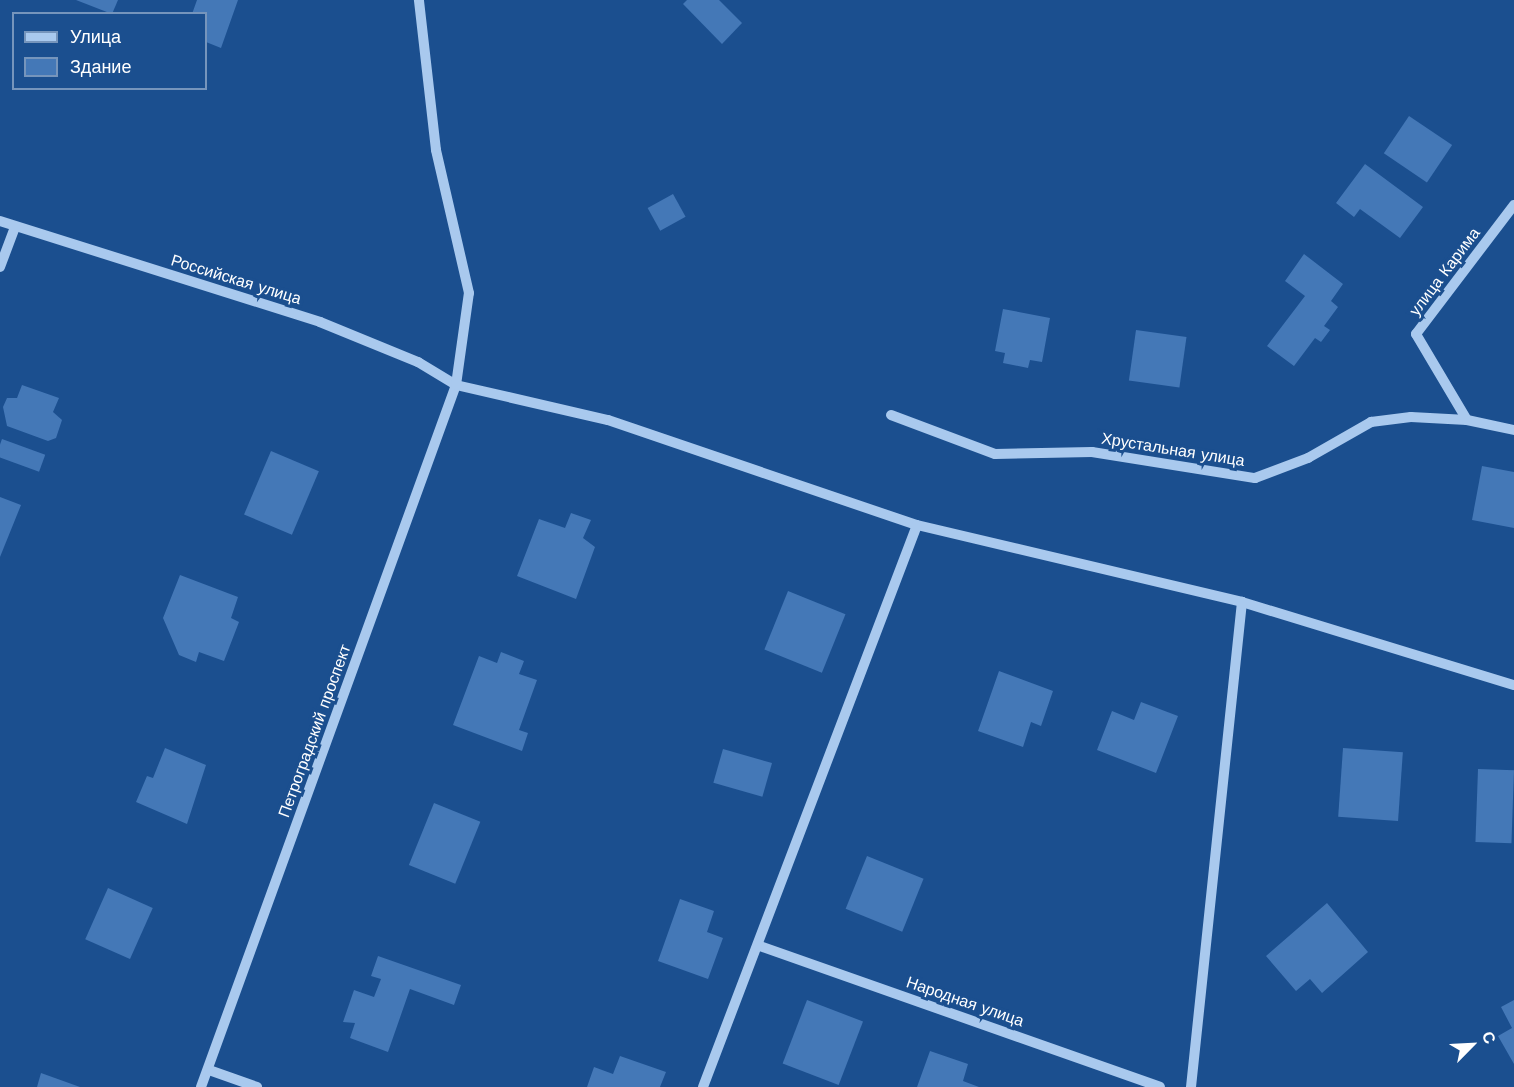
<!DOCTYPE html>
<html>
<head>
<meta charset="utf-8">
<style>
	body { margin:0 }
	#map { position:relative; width:1514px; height:1087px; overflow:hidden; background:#1b4f8f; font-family:"Work Sans",sans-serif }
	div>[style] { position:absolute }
	.building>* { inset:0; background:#4478b7; transform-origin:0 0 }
	.minor>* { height:10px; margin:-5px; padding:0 5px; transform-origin:5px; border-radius:5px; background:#a9c9ee }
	span { translate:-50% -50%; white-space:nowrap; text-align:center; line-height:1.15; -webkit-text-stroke:6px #1b4f8f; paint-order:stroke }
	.street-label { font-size:16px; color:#fff }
	.legend { position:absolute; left:12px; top:12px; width:195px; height:78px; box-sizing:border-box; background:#1b4f8f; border:2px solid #7695bc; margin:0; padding:8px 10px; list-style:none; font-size:18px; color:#fff }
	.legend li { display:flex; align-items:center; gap:12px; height:30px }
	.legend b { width:30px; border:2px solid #7695bc }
	.north { position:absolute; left:1442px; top:1015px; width:60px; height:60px; -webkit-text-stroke:4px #1b4f8f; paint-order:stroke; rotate:66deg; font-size:16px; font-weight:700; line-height:24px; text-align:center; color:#fff }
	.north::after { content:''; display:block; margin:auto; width:21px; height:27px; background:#fff; clip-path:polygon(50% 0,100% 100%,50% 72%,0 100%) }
</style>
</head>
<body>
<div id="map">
	<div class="building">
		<div style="clip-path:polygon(76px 0,118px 0,112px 14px)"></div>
		<div style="clip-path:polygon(197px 0,238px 0,221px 48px,206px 42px,206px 14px,192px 14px)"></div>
		<div style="clip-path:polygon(687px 0,719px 0,742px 23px,722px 44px,683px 4px)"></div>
		<div style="left:1409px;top:116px;width:52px;height:45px;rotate:34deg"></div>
		<div style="clip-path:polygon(1365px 164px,1423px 207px,1400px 238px,1360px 209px,1354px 217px,1336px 203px)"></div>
		<div style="left:673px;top:194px;width:26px;height:29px;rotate:61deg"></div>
		<div style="clip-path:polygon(1304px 254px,1343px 284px,1331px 301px,1338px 307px,1324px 326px,1330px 330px,1321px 342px,1315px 338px,1294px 366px,1267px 346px,1305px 296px,1285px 281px)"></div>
		<div style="clip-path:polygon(1003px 309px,1050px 318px,1042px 362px,1030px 360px,1028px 368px,1003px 363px,1005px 353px,995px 351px)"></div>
		<div style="left:1136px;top:330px;width:51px;height:51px;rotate:8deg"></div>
		<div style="clip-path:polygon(22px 385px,59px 398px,53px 412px,62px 420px,56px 438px,48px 441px,7px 426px,3px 407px,7px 398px,17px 398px)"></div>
		<div style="left:2px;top:439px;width:46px;height:18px;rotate:20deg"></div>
		<div style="left:271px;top:451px;width:52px;height:69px;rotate:23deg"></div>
		<div style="clip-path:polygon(1482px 466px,1514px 472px,1514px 528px,1472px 520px)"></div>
		<div style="clip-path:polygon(0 497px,21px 505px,0 557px)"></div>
		<div style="clip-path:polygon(571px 513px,591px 520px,583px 538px,595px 547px,576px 599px,517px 576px,539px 519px,565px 528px)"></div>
		<div style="clip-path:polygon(180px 575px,238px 597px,231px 618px,239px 622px,224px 661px,199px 652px,196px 662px,179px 655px,163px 618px)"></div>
		<div style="left:788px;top:591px;width:62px;height:63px;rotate:22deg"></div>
		<div style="clip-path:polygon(501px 652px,524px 661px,519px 674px,537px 680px,519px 730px,528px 733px,522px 751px,453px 725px,479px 656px,497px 663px)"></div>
		<div style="clip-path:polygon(999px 671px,1053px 691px,1041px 726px,1031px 722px,1023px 747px,978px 731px)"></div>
		<div style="clip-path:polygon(1141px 702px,1178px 716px,1156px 773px,1097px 750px,1112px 711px,1134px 720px)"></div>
		<div style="clip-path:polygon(165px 748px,206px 765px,187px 824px,136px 802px,147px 776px,153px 778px)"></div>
		<div style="left:1343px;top:748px;width:60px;height:69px;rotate:4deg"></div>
		<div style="left:723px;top:749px;width:51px;height:35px;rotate:16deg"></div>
		<div style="left:1478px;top:769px;width:36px;height:73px;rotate:2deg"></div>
		<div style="left:434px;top:803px;width:50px;height:67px;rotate:22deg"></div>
		<div style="left:867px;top:856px;width:61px;height:57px;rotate:22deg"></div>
		<div style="left:108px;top:888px;width:49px;height:56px;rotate:24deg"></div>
		<div style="clip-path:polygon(680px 899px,714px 911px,707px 932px,723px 938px,708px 979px,658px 961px)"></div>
		<div style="clip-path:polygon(1327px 903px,1368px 952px,1322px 993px,1310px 979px,1296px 991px,1266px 956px)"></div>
		<div style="clip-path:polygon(378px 956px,461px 985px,454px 1005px,410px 989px,388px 1052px,350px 1038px,355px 1023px,343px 1022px,354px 990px,374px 997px,381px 979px,371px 976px)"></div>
		<div style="left:807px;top:1000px;width:60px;height:68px;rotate:21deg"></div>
		<div style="clip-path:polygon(1514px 1000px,1514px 1064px,1498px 1036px,1512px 1028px,1501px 1007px)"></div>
		<div style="clip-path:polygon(930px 1051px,968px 1064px,963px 1081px,979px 1087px,917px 1087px)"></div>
		<div style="clip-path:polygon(620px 1056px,666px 1072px,660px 1087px,587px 1087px,594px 1067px,613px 1074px)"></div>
		<div style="clip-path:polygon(41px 1073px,80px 1087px,37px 1087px)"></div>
	</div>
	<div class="minor">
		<div style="left:0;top:221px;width:336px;rotate:17.5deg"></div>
		<div style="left:320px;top:322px;width:106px;rotate:22.2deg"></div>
		<div style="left:418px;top:362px;width:44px;rotate:31.2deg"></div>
		<div style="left:456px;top:385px;width:156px;rotate:13deg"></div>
		<div style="left:608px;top:420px;width:326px;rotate:18.8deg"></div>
		<div style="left:917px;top:525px;width:334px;rotate:13.3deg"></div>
		<div style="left:1242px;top:602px;width:284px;rotate:17deg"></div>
		<div style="left:0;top:267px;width:43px;rotate:-69.4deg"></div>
		<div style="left:891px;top:415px;width:111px;rotate:20.6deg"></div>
		<div style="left:995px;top:454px;width:97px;rotate:-1.2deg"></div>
		<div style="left:1092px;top:452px;width:165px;rotate:9.1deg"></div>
		<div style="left:1255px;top:478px;width:57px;rotate:-20.7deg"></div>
		<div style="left:1308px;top:458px;width:73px;rotate:-29.7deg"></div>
		<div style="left:1371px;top:422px;width:40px;rotate:-7.1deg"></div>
		<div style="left:1411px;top:417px;width:56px;rotate:3.1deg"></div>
		<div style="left:1467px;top:420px;width:48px;rotate:12deg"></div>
		<div style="left:1467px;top:420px;width:100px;rotate:-120.7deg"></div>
		<div style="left:1416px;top:334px;width:162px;rotate:-52.8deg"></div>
		<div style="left:760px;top:946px;width:424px;rotate:19.4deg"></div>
		<div style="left:209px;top:1070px;width:51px;rotate:19.5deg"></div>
		<div style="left:201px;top:1087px;width:747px;rotate:-70.04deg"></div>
		<div style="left:456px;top:385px;width:93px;rotate:-82deg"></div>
		<div style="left:469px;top:293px;width:147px;rotate:-103deg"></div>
		<div style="left:436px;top:150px;width:151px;rotate:-96.5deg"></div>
		<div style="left:703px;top:1087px;width:601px;rotate:-69.15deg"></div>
		<div style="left:1191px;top:1087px;width:488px;rotate:-84deg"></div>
	</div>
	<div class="street-label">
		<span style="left:1445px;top:272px;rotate:-53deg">улица Карима</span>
		<span style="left:236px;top:280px;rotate:17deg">Российская улица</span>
		<span style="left:1173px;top:450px;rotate:9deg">Хрустальная улица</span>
		<span style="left:315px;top:731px;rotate:-70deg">Петроградский проспект</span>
		<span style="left:965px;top:1002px;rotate:19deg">Народная улица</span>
	</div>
	<ul class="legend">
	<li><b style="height:8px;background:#a9c9ee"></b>Улица</li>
	<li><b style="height:16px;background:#4478b7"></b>Здание</li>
	</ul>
	<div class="north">С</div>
</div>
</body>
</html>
